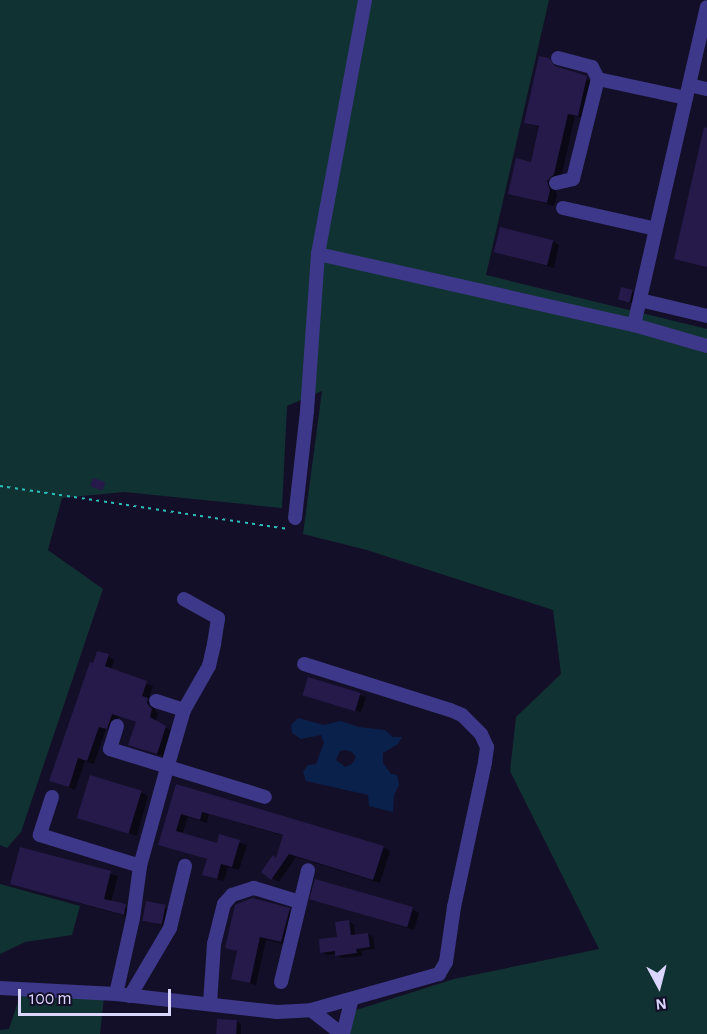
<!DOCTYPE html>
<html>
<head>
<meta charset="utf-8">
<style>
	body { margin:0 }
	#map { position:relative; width:707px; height:1034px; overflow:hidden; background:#140f28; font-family:"Alegreya Sans",sans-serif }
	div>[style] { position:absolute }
	.green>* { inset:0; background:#113232 }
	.water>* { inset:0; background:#0a214b }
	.shadow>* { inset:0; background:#0007; transform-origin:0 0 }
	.building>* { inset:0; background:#251a4a; transform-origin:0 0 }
	.path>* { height:1.5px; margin-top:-0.75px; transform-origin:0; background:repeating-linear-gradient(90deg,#2bbeb8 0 3px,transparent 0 7.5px) }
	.minor>* { height:14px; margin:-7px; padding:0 7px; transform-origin:7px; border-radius:7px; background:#3d3889 }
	span { translate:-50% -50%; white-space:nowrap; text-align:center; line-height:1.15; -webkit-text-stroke:6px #140f28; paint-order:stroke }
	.north { position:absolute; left:629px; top:956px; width:60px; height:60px; -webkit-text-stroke:4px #140f28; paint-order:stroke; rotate:173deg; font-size:16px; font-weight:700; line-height:24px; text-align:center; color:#dbd6ff }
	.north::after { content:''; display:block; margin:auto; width:21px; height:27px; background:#dbd6ff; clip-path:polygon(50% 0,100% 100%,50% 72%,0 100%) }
	.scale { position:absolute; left:18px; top:989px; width:153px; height:27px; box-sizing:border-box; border:3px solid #dbd6ff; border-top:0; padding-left:8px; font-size:18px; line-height:21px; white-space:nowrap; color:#dbd6ff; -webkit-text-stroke:4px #140f28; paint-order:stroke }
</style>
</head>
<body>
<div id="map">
	<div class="green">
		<div style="clip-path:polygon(0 0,549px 0,486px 275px,707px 329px,707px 1034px,349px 1034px,353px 1011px,454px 979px,599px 949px,510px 771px,516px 717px,561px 674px,553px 610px,367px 550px,303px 534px,322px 391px,287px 406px,282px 508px,124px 492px,62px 498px,48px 550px,103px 589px,21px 832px,7px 848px,0 845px)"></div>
		<div style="clip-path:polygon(0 884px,80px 906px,72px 935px,25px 942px,0 954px)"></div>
		<div style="clip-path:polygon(21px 993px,104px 997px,100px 1034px,0 1034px,0 1030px,9px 1029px)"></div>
	</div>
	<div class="water">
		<div style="clip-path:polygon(evenodd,298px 718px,324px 725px,341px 721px,359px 727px,385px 730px,393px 737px,402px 737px,398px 744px,383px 753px,383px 763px,391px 774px,397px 775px,399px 785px,394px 795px,393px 812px,369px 806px,368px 795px,306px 781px,303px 772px,308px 765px,316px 764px,324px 743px,321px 735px,301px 739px,292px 733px,291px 725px,298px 718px,345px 750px,352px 752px,356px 757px,352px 764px,345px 767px,336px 760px,340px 751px,345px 750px)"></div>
	</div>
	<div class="shadow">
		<div style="clip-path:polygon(549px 60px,560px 70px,593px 82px,585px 119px,575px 116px,561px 178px,554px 185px,557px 195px,554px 206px,510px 193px,532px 163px,540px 128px,526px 122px)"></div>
		<div style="clip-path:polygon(552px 241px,559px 245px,554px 268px,496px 252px)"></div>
		<div style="clip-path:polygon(632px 292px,635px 293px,633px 303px,623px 301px)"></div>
		<div style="clip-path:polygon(108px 656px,114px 660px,111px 670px,153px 686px,148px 700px,154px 703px,154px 708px,158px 714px,155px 722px,172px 731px,164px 757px,130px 744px,137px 723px,119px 716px,113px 732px,106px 729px,94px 764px,85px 761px,75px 790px,51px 780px,94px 665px)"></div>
		<div style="clip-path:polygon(309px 679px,366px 697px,361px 712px,309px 697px)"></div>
		<div style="clip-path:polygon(177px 785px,383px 847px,390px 851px,380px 883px,296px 857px,279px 882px,272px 878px,284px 836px,209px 814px,207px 823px,188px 817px,182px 835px,218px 845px,220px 836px,247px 845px,239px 870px,228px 867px,224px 881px,211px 878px,204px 874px,208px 860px,160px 844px)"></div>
		<div style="clip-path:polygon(141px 792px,148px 796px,137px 836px,79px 817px)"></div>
		<div style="clip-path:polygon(21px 848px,118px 876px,111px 902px,132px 910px,131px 918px,12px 884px)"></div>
		<div style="clip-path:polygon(312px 898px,412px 909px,419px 913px,414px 930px)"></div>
		<div style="left:147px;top:902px;width:25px;height:18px;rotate:18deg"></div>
		<div style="clip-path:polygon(289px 910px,295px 913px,288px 945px,266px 940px,256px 985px,232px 978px,238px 952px,227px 947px)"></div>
		<div style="clip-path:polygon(349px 922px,354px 925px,355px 936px,368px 934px,373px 937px,375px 949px,361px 951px,362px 956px,342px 958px,337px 954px,327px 955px,322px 952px,338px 938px)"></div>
		<div style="clip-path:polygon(236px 1021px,241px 1024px,241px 1034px,218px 1034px)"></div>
	</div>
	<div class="building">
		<div style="clip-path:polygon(539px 56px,549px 58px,555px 66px,587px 76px,578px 116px,568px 114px,554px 174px,547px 181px,550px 190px,547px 203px,508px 194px,516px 158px,531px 162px,539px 126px,524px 123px)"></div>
		<div style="clip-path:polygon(704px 127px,707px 128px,707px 267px,674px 259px)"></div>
		<div style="left:500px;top:227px;width:55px;height:26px;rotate:14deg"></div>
		<div style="left:621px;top:287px;width:12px;height:13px;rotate:14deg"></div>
		<div style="left:93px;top:478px;width:13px;height:9px;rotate:18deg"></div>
		<div style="clip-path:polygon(97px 651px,109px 654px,105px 666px,147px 681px,142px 696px,148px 698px,147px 703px,152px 709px,150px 717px,166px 726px,157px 754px,128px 745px,136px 722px,112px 714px,107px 729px,99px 727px,87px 761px,78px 758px,69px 787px,49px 781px,90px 662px,93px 663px)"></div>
		<div style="left:308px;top:677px;width:55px;height:19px;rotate:17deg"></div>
		<div style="left:90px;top:775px;width:54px;height:45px;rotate:17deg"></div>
		<div style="clip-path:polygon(176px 784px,384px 846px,373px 880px,289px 854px,271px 880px,261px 872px,273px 855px,276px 858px,283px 835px,202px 812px,200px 820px,181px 814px,176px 831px,217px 843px,219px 834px,240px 840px,232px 867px,221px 864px,217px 879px,202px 875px,207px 859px,158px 845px)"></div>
		<div style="clip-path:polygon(20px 847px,111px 871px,104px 899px,126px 904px,124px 915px,10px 884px)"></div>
		<div style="left:315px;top:879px;width:102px;height:21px;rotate:16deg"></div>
		<div style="clip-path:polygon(252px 898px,290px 908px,281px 942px,260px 937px,250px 983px,231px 979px,237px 951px,225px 948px,235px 905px)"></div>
		<div style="left:146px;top:901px;width:20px;height:20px;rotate:11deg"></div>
		<div style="clip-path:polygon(349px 920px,351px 935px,368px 933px,370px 947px,356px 949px,357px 953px,335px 956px,335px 951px,320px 953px,319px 939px,337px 937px,335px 922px)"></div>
		<div style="left:217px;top:1019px;width:20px;height:15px;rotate:3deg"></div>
	</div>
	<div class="path">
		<div style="left:0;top:486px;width:290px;rotate:8.5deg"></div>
	</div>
	<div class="minor">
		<div style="left:558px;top:58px;width:35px;rotate:15deg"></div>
		<div style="left:592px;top:67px;width:13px;rotate:63deg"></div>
		<div style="left:689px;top:85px;width:18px;rotate:13deg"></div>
		<div style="left:556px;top:183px;width:17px;rotate:-13deg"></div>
		<div style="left:573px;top:179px;width:103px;rotate:-76deg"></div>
		<div style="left:598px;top:79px;width:90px;rotate:12.2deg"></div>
		<div style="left:563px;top:208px;width:95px;rotate:12.7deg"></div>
		<div style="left:318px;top:254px;width:324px;rotate:12.7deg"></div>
		<div style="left:634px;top:325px;width:76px;rotate:16deg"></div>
		<div style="left:640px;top:300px;width:69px;rotate:13.4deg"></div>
		<div style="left:634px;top:325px;width:326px;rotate:-77.1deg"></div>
		<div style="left:295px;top:518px;width:108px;rotate:-83.6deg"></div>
		<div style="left:307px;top:411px;width:157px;rotate:-86deg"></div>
		<div style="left:318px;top:254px;width:258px;rotate:-79.5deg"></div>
		<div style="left:156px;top:701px;width:29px;rotate:18deg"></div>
		<div style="left:117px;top:726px;width:24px;rotate:107deg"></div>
		<div style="left:110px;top:749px;width:162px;rotate:17.2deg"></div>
		<div style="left:52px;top:797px;width:40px;rotate:108deg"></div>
		<div style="left:40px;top:835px;width:105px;rotate:17.2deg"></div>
		<div style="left:281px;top:982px;width:115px;rotate:-76.4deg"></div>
		<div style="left:0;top:988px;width:116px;rotate:3deg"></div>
		<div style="left:116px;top:994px;width:162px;rotate:6.4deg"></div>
		<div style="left:277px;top:1012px;width:34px;rotate:-3deg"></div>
		<div style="left:311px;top:1010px;width:133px;rotate:-15.7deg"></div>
		<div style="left:439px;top:974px;width:14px;rotate:-60deg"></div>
		<div style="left:446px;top:962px;width:56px;rotate:-81.7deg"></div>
		<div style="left:454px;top:907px;width:148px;rotate:-77.9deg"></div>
		<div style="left:485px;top:762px;width:15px;rotate:-82deg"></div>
		<div style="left:487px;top:747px;width:14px;rotate:-115deg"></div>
		<div style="left:481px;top:734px;width:27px;rotate:-135deg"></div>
		<div style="left:462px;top:715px;width:13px;rotate:-157deg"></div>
		<div style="left:450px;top:710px;width:153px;rotate:-162.5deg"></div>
		<div style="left:116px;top:994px;width:78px;rotate:-77.4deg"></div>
		<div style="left:133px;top:918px;width:52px;rotate:-82.3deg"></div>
		<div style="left:140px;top:866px;width:102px;rotate:-74.6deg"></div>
		<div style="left:167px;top:768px;width:60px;rotate:-73.7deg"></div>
		<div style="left:184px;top:710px;width:51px;rotate:-60.4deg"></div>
		<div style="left:209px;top:666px;width:23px;rotate:-77deg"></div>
		<div style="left:214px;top:644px;width:26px;rotate:-81deg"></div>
		<div style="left:218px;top:618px;width:39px;rotate:-151deg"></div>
		<div style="left:130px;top:996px;width:79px;rotate:-59.5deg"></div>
		<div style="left:170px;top:928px;width:64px;rotate:-76.4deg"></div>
		<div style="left:210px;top:1004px;width:60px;rotate:-86.2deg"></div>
		<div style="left:214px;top:944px;width:41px;rotate:-76deg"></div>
		<div style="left:224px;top:904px;width:12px;rotate:-48deg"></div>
		<div style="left:232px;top:895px;width:23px;rotate:-18deg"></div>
		<div style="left:254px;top:888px;width:48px;rotate:16.9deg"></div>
		<div style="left:311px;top:1010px;width:39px;rotate:38deg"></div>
		<div style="left:343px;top:1034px;width:36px;rotate:-76deg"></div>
	</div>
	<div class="north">N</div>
	<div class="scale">100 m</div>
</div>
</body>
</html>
